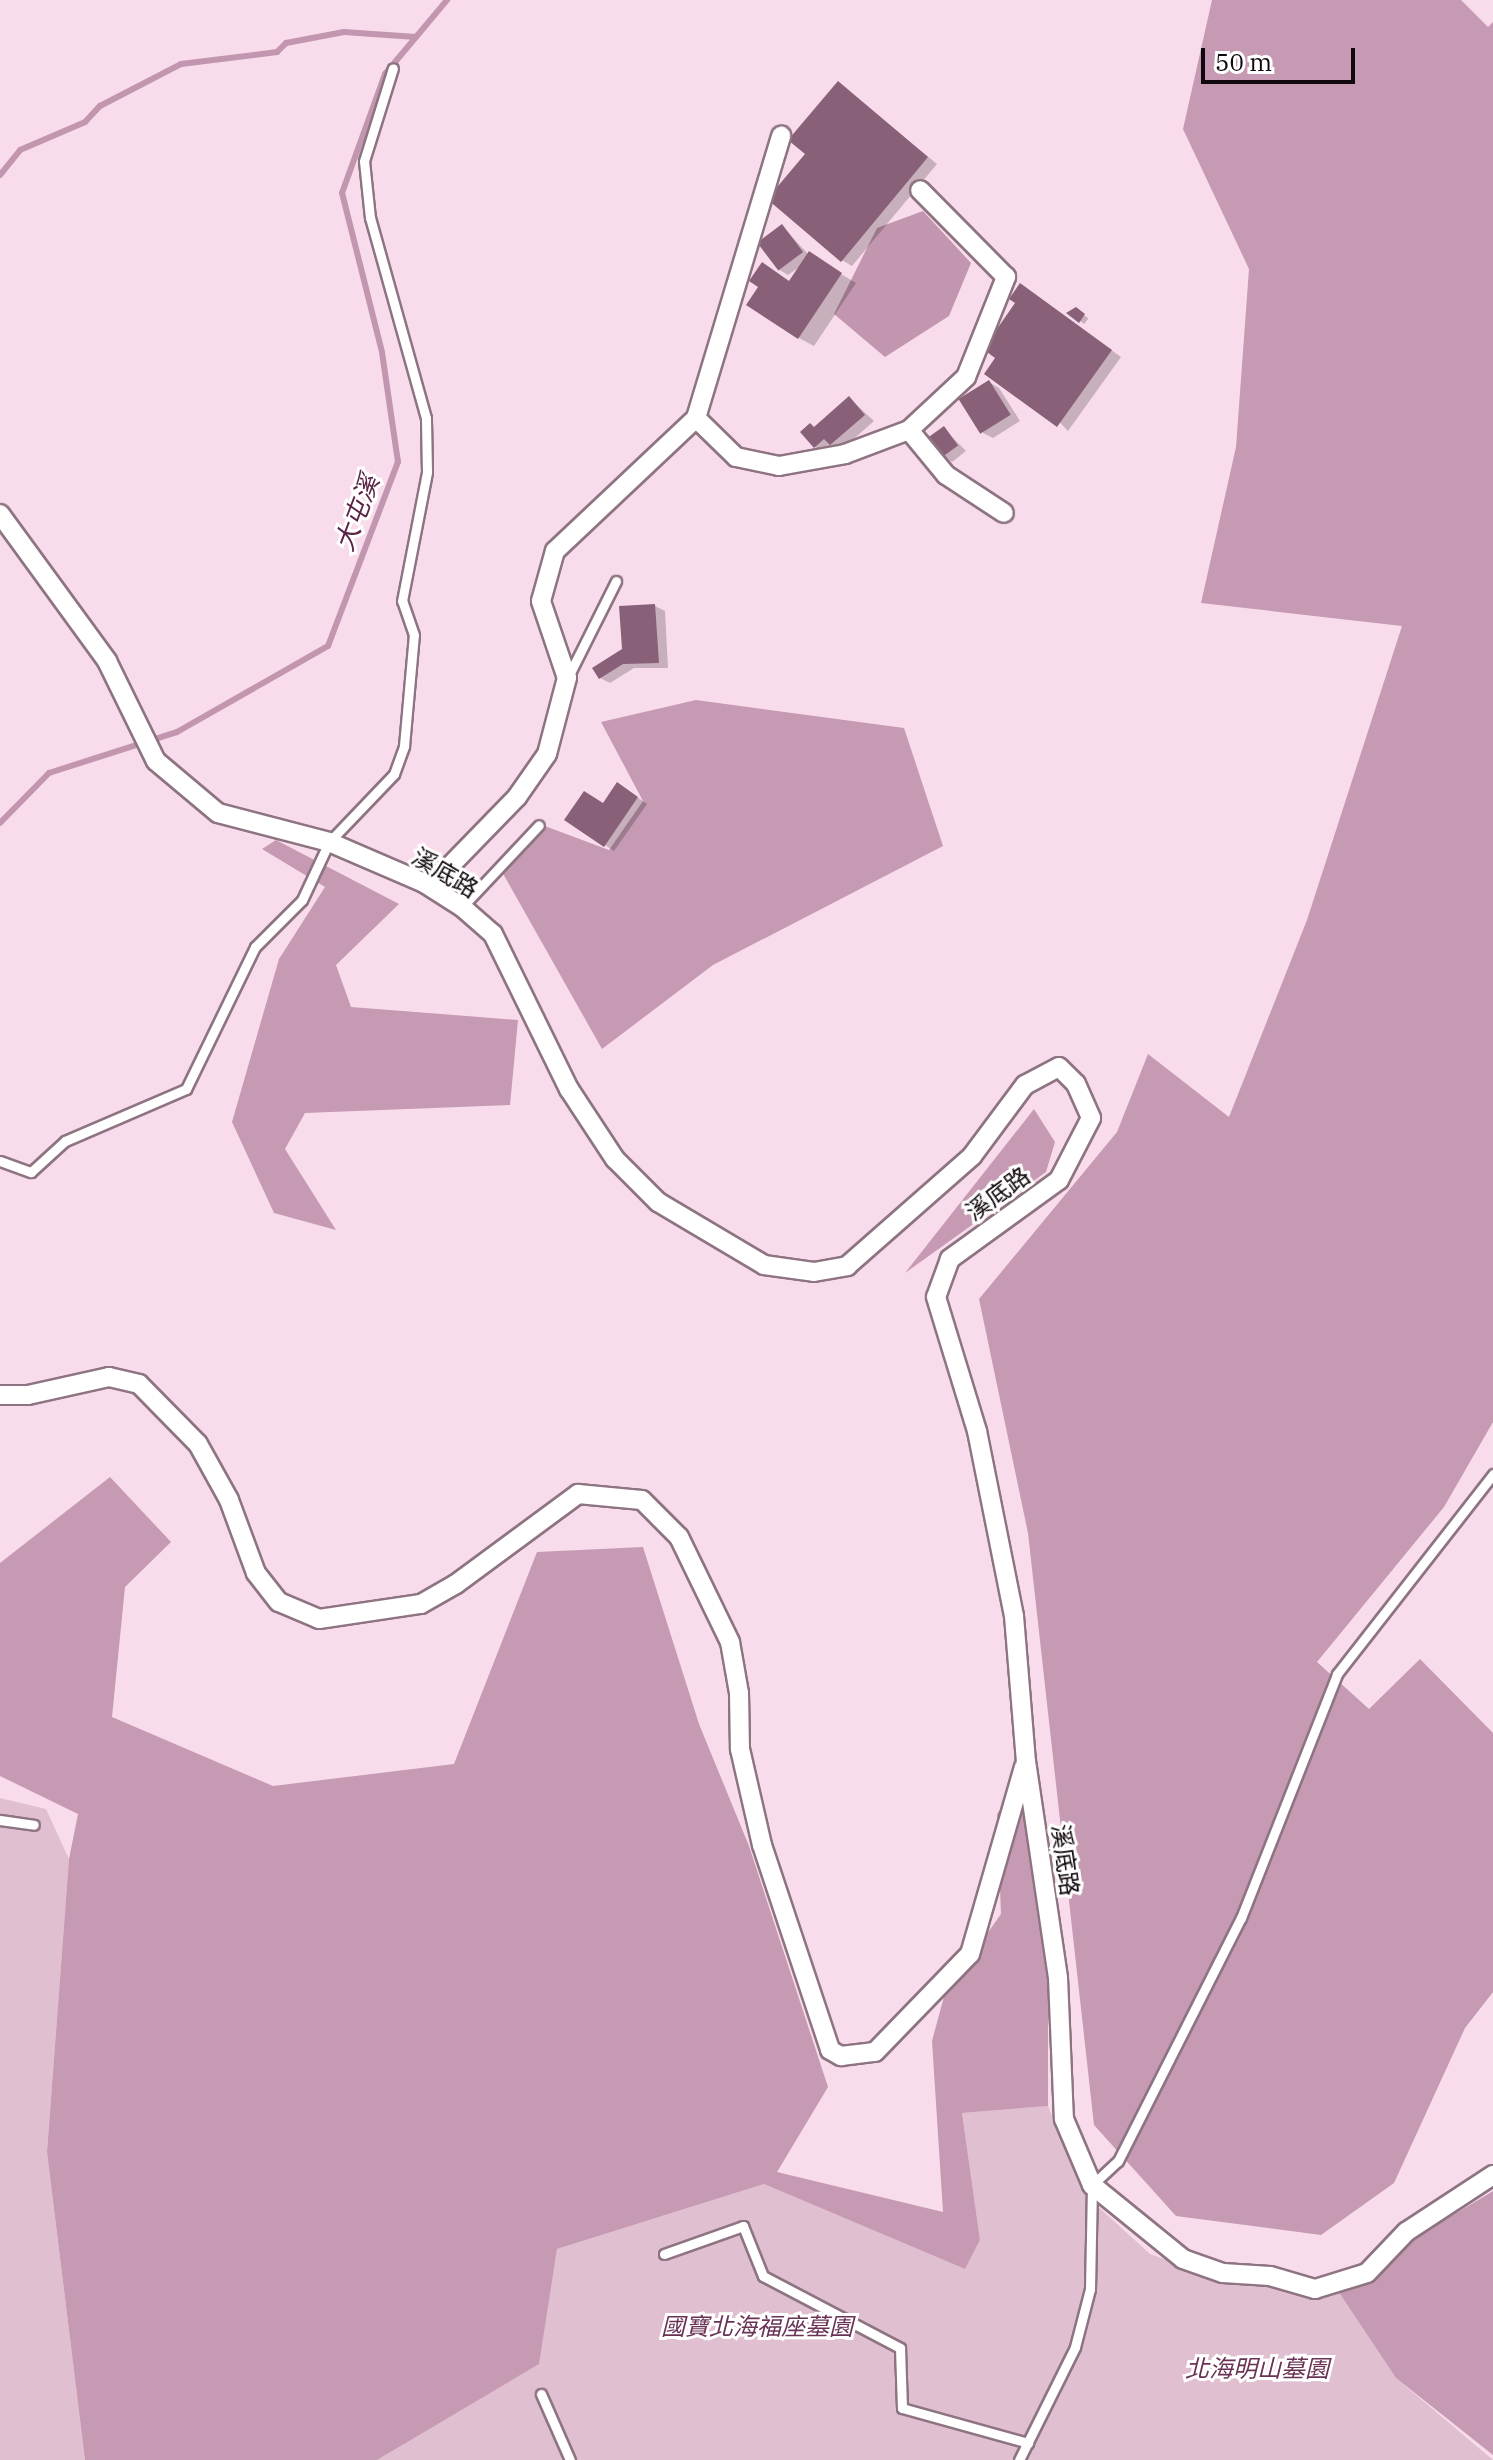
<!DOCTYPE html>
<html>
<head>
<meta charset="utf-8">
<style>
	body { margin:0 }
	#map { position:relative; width:1493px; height:2460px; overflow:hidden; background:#f9dcec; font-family:"IBM Plex Serif","Noto Sans TC",serif }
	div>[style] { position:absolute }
	.green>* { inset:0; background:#dfbfd0 }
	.forest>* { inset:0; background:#c59ab2 }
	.water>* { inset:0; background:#c296ae }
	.shadow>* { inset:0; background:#0003; transform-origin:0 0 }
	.stream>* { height:6px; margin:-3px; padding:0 3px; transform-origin:3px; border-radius:3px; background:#c296ae }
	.building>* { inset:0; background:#886077; transform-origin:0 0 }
	.roads { filter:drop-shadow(2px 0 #8e7482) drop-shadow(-2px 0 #8e7482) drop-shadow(0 2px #8e7482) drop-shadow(0 -2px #8e7482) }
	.lane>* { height:9px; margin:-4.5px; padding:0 4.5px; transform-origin:4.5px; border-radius:4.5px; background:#fff }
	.street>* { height:18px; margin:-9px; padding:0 9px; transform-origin:9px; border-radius:9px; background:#fff }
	span { translate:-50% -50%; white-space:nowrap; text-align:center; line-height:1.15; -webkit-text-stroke:6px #fff; paint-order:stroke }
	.street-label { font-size:24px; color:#11080d }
	.park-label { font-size:24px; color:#6a3355; font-style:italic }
	.water-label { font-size:26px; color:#592345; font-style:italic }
	.scale { position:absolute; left:1201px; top:48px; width:154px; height:36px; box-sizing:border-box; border:4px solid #11080d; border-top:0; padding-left:10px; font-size:24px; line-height:28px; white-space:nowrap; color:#11080d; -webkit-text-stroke:6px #fff; paint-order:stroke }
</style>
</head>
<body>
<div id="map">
	<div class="green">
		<div style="clip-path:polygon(0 1798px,46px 1809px,69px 1859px,47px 2152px,85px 2460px,0 2460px)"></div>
		<div style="clip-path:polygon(1048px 2106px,1083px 2193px,1150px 2254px,1217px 2278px,1330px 2279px,1396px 2378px,1493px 2460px,377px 2460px,538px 2364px,557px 2249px,764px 2184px,965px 2269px,980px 2240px,962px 2113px)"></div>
	</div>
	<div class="forest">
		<div style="clip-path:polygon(1212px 0,1461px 0,1488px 27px,1493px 22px,1493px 1422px,1444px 1507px,1317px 1662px,1369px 1709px,1420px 1659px,1493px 1733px,1493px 1992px,1465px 2028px,1394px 2183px,1321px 2235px,1176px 2216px,1094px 2125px,1028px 1533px,979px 1299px,1117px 1132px,1148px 1054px,1229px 1117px,1307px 920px,1402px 626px,1201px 603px,1236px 447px,1249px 269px,1183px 129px)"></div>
		<div style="clip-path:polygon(696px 700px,904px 728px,943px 846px,713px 965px,602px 1049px,501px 870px,542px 825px,609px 850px,643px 801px,601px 722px)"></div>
		<div style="clip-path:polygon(276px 840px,399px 904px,336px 965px,351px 1007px,518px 1020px,510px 1105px,305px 1113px,285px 1149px,336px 1230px,274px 1213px,232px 1122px,279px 959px,325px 887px,262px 849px)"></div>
		<div style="clip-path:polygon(1034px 1109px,1055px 1142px,1046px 1172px,905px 1273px)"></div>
		<div style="clip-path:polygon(110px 1477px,171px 1542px,125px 1587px,112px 1717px,273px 1786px,454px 1764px,537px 1552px,643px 1547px,699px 1724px,749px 1846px,828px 2087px,777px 2172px,943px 2212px,932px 2041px,945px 1993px,1001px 1914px,997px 1814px,1024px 1775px,1048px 1946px,1048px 2106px,962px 2113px,980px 2240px,965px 2269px,764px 2184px,557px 2249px,539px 2364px,377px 2460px,85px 2460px,47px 2152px,69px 1859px,78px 1814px,0 1776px,0 1563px)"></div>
		<div style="clip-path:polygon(1493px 2191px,1493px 2455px,1396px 2378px,1330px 2279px,1405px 2244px)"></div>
	</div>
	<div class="water">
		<div style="clip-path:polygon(923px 211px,971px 263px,949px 316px,885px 357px,834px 314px,877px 228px)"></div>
	</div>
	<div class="shadow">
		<div style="clip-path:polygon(838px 83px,937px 164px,852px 266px,842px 260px,808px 154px)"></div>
		<div style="clip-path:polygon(782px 226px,809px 255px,856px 283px,814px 346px,799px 338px,791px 282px,801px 266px,788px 275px,778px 269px)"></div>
		<div style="clip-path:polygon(1030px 292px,1121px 357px,1068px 431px,998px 357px)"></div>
		<div style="left:1077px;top:310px;width:14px;height:7px;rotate:36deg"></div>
		<div style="clip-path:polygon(989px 382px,999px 388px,1020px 421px,993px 438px,983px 433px)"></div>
		<div style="clip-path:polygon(849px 398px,874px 421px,841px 450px,833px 445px,825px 452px,815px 447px,815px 428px)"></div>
		<div style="clip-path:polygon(944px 429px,966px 451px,952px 462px,942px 456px)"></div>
		<div style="clip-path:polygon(655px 606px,665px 611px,668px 668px,634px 668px,610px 683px,600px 678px)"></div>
		<div style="clip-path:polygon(627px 790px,647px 804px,614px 851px,605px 845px)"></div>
	</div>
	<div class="stream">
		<div style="left:0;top:175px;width:32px;rotate:-51deg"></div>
		<div style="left:20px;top:150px;width:71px;rotate:-23.3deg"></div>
		<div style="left:85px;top:122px;width:22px;rotate:-47deg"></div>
		<div style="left:100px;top:106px;width:91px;rotate:-27.4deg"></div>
		<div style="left:181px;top:64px;width:97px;rotate:-7.1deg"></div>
		<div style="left:277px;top:52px;width:13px;rotate:-45deg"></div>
		<div style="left:286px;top:43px;width:59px;rotate:-10.7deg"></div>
		<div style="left:344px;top:32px;width:72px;rotate:4deg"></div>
		<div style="left:0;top:823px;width:70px;rotate:-45.6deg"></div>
		<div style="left:49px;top:773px;width:134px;rotate:-17.8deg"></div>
		<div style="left:177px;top:732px;width:174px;rotate:-29.7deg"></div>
		<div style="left:328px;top:646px;width:197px;rotate:-69.2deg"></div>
		<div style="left:398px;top:462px;width:111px;rotate:-98.3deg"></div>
		<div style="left:382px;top:352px;width:164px;rotate:-104.1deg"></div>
		<div style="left:342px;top:193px;width:127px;rotate:-70.1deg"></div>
		<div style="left:385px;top:74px;width:97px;rotate:-50deg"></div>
	</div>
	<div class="building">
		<div style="clip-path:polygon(838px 81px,928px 157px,841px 262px,767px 199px,805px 154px,788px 140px)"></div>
		<div style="left:782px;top:224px;width:35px;height:31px;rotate:53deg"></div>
		<div style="clip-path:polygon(809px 251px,842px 273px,798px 339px,746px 305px,758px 287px,749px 281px,762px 262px,789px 281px)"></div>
		<div style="clip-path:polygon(1020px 283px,1112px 350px,1057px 427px,984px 374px,995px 358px,983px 349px,1015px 303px,1009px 299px)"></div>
		<div style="clip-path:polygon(1076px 307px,1085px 314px,1079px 323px,1066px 313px)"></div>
		<div style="left:989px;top:380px;width:41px;height:36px;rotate:58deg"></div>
		<div style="clip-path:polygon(849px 396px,865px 415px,830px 445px,824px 439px,814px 448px,800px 432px,810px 423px,814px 427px)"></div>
		<div style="left:944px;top:426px;width:24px;height:21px;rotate:54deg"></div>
		<div style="clip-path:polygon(655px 604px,659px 663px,623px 664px,599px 679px,592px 668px,622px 649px,619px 606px)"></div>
		<div style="clip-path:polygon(617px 782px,638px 797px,604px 847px,564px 820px,584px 791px,603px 803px)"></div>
	</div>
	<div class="roads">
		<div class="lane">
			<div style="left:569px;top:675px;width:105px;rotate:-63.4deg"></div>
			<div style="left:462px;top:907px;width:112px;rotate:-46.8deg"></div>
			<div style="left:0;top:1161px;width:33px;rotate:20deg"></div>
			<div style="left:31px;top:1172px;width:46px;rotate:-42.4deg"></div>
			<div style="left:65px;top:1141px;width:132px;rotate:-23.3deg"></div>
			<div style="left:186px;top:1089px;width:158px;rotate:-64.1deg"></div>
			<div style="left:255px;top:947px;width:66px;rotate:-45deg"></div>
			<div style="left:302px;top:900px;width:64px;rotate:-65deg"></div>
			<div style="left:329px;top:842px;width:94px;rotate:-46.3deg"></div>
			<div style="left:394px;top:774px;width:30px;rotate:-70deg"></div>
			<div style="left:404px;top:746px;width:111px;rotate:-84.9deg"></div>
			<div style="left:414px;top:635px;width:36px;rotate:-109deg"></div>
			<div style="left:402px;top:601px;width:131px;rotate:-79deg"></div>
			<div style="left:427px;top:472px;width:54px;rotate:-91.1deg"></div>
			<div style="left:426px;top:418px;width:208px;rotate:-105.6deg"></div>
			<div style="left:370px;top:218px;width:57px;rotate:-96deg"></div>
			<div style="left:364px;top:161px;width:97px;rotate:-72.7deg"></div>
			<div style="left:0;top:1820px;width:34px;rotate:8deg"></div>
			<div style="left:664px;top:2254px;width:84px;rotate:-19.5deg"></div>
			<div style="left:743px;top:2226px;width:54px;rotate:68.2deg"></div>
			<div style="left:763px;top:2276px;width:155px;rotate:27.7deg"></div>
			<div style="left:900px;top:2348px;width:60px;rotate:88.1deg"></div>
			<div style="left:902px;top:2408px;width:131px;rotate:15.5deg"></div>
			<div style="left:541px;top:2394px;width:72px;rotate:66.3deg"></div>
			<div style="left:1019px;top:2460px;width:126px;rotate:-63.6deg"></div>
			<div style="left:1075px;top:2347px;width:60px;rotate:-75.5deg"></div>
			<div style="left:1090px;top:2289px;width:104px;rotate:-88.9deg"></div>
			<div style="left:1092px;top:2185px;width:35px;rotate:-43deg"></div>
			<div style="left:1118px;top:2161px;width:272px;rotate:-63.2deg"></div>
			<div style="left:1241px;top:1918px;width:262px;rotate:-68.5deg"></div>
			<div style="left:1337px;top:1674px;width:254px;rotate:-52deg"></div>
		</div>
		<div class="street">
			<div style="left:696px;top:418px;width:56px;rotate:44.3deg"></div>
			<div style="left:736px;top:457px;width:44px;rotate:11.8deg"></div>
			<div style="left:779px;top:466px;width:67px;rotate:-10.3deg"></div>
			<div style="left:845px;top:454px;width:68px;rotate:-20.6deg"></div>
			<div style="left:909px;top:430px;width:78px;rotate:-42.9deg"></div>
			<div style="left:966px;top:377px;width:108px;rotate:-68.2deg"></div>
			<div style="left:1006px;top:277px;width:122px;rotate:-134.7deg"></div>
			<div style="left:909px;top:430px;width:58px;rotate:50.6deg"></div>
			<div style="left:946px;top:475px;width:69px;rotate:33.2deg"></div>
			<div style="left:0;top:514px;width:182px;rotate:53.9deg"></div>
			<div style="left:107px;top:661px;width:111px;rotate:63.9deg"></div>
			<div style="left:156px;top:761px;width:81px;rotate:40deg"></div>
			<div style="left:218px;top:813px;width:115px;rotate:14.6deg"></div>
			<div style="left:329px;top:842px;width:103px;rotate:23.3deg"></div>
			<div style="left:424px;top:883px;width:45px;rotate:32.3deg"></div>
			<div style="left:462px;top:907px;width:41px;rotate:41.1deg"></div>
			<div style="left:493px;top:934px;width:173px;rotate:63.9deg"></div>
			<div style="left:569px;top:1089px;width:84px;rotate:56.7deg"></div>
			<div style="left:615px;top:1159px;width:61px;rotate:45deg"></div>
			<div style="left:658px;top:1202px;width:123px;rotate:30.7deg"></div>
			<div style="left:764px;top:1265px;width:50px;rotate:8deg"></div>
			<div style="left:814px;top:1272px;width:34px;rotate:-10deg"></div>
			<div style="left:847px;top:1266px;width:167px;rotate:-41.3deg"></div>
			<div style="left:972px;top:1156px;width:89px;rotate:-53.3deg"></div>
			<div style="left:1025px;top:1085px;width:38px;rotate:-28deg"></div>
			<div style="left:1059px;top:1067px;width:24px;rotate:45deg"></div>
			<div style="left:1076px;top:1084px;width:37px;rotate:66deg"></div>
			<div style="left:1091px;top:1118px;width:70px;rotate:117.3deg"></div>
			<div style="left:1059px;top:1180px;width:135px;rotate:144.1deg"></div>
			<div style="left:950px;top:1259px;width:40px;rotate:110.2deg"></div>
			<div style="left:936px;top:1297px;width:140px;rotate:73deg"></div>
			<div style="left:977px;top:1431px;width:189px;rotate:78.7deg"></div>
			<div style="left:1014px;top:1616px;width:145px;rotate:85.3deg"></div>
			<div style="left:1026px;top:1761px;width:219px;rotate:81.6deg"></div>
			<div style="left:1058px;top:1978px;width:141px;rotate:87.6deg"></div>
			<div style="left:1064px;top:2119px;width:72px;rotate:67deg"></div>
			<div style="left:1092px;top:2185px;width:117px;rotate:39.1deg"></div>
			<div style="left:1183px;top:2259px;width:42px;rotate:19.3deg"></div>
			<div style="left:1223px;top:2273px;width:47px;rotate:3.7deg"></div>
			<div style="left:1270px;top:2276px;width:47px;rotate:16.1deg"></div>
			<div style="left:1315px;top:2289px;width:54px;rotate:-17.1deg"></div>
			<div style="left:1367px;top:2273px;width:57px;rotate:-46.4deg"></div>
			<div style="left:1406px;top:2232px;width:104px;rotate:-33.2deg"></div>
			<div style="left:424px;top:883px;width:28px;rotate:-32deg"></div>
			<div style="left:448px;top:868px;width:99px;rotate:-45.8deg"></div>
			<div style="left:517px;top:797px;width:52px;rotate:-55.1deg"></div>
			<div style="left:547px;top:754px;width:79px;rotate:-75.3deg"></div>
			<div style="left:567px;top:678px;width:81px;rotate:-108.7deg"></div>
			<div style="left:541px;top:601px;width:52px;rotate:-74.4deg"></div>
			<div style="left:555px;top:551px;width:194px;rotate:-43.3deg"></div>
			<div style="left:696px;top:418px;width:295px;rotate:-73.2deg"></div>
			<div style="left:0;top:1395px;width:28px"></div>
			<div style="left:28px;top:1395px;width:83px;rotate:-12.5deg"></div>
			<div style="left:109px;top:1377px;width:31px;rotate:13deg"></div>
			<div style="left:139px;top:1384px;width:84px;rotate:45.5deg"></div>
			<div style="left:198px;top:1444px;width:64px;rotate:61deg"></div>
			<div style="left:229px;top:1500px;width:78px;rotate:69.7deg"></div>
			<div style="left:256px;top:1573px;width:37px;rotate:52deg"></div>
			<div style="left:279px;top:1602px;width:43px;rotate:23deg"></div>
			<div style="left:319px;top:1619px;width:103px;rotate:-8.4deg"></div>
			<div style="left:421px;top:1604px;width:40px;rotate:-29.7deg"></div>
			<div style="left:456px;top:1584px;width:152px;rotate:-36.4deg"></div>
			<div style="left:578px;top:1494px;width:64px;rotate:5.4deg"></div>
			<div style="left:642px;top:1500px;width:52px;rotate:45deg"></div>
			<div style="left:679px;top:1537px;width:117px;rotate:64.1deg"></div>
			<div style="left:730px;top:1642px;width:52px;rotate:80deg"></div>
			<div style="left:739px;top:1693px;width:56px;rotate:89deg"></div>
			<div style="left:740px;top:1749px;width:98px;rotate:77.1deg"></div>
			<div style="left:762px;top:1845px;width:216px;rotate:71.6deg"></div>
			<div style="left:830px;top:2050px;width:13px;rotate:29deg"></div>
			<div style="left:841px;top:2056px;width:34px;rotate:-7deg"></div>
			<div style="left:875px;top:2052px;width:136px;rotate:-45.9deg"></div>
			<div style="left:970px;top:1954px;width:195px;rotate:-73.9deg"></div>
		</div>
	</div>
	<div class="street-label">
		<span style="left:445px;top:873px;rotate:31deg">溪底路</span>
		<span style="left:998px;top:1194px;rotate:-36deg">溪底路</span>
		<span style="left:1065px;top:1860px;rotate:82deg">溪底路</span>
	</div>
	<div class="park-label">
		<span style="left:757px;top:2327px">國寶北海福座墓園</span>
		<span style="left:1257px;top:2369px">北海明山墓園</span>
	</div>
	<div class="water-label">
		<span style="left:357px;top:513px;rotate:-69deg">大屯溪</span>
	</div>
	<div class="scale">50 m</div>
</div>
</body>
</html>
